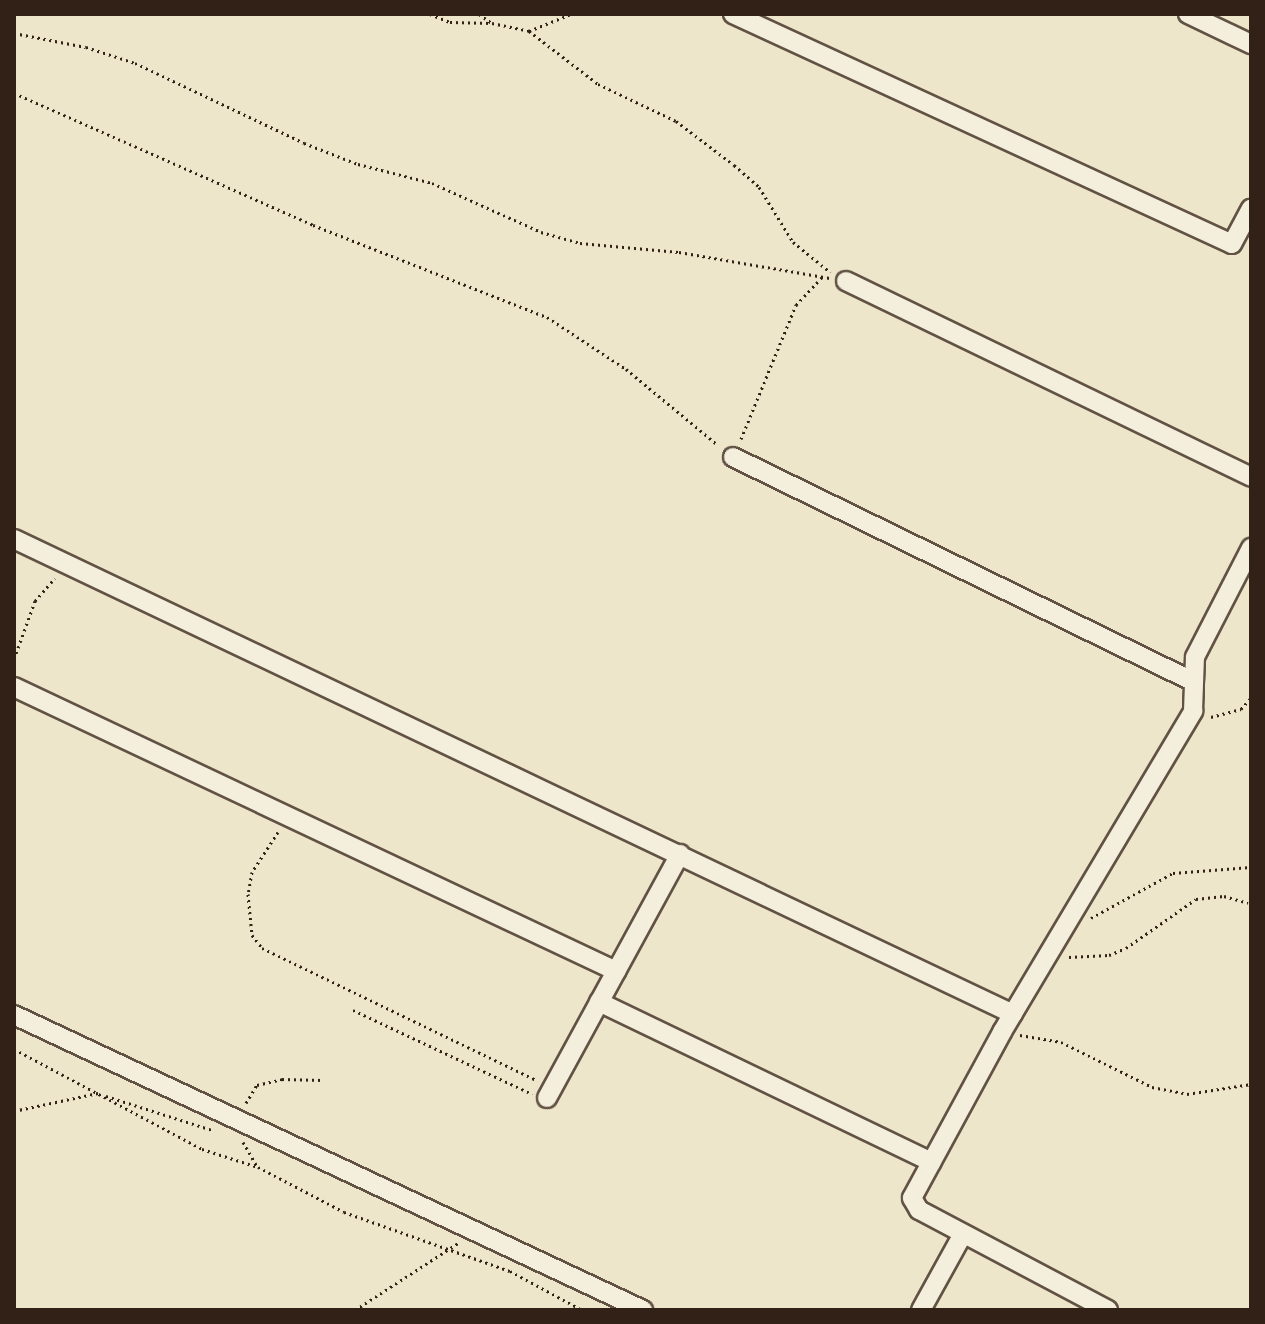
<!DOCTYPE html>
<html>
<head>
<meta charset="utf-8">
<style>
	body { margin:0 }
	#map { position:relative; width:1265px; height:1324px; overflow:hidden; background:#eee6ca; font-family:Vollkorn,serif }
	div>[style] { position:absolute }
	.path>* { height:3px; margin-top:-1.5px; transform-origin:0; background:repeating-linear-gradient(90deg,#322117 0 2px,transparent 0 6px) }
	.roads { filter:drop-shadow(2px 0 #615244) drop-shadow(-2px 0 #615244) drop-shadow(0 2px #615244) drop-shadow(0 -2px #615244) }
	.street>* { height:18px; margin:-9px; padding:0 9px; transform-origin:9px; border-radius:9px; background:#f4efdd }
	span { translate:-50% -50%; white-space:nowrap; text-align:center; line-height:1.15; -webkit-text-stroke:8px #f4efdd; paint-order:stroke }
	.frame { position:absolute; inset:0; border:16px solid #322117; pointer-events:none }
</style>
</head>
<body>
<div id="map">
	<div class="path">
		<div style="left:430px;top:14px;width:22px;rotate:22deg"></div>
		<div style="left:450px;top:22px;width:42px;rotate:1.4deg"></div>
		<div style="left:479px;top:14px;width:16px;rotate:35deg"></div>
		<div style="left:492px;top:23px;width:38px;rotate:12deg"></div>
		<div style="left:529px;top:31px;width:45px;rotate:-22deg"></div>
		<div style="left:529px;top:31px;width:87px;rotate:37.5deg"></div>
		<div style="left:598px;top:84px;width:86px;rotate:25.4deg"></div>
		<div style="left:676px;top:121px;width:73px;rotate:37.2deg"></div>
		<div style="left:734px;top:165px;width:33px;rotate:41deg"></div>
		<div style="left:759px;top:187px;width:65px;rotate:58.3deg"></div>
		<div style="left:793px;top:242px;width:48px;rotate:39deg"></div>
		<div style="left:14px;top:33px;width:73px;rotate:11deg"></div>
		<div style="left:86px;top:47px;width:52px;rotate:18.1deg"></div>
		<div style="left:135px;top:63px;width:187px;rotate:25.3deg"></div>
		<div style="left:304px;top:143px;width:58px;rotate:21.3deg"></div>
		<div style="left:358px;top:164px;width:76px;rotate:14.4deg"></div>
		<div style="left:432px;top:183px;width:120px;rotate:24.2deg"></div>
		<div style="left:541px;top:232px;width:41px;rotate:15.8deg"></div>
		<div style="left:580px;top:243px;width:99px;rotate:5.2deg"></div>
		<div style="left:679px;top:252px;width:153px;rotate:9.8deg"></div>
		<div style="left:14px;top:93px;width:327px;rotate:23.8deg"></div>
		<div style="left:313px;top:225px;width:251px;rotate:21.5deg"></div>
		<div style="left:547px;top:317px;width:95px;rotate:33.4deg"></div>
		<div style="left:626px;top:369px;width:119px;rotate:39.6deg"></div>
		<div style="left:741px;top:439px;width:145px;rotate:-67.7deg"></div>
		<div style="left:796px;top:305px;width:38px;rotate:-47deg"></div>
		<div style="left:14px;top:659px;width:62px;rotate:-70.1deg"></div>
		<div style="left:35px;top:601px;width:30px;rotate:-49deg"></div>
		<div style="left:1211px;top:717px;width:31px;rotate:-15deg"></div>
		<div style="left:1241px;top:709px;width:15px;rotate:-48deg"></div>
		<div style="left:278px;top:832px;width:48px;rotate:123deg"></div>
		<div style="left:252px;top:872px;width:22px;rotate:100deg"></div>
		<div style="left:248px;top:894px;width:41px;rotate:84.4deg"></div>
		<div style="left:252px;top:935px;width:16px;rotate:52deg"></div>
		<div style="left:262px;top:948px;width:304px;rotate:25.7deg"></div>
		<div style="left:1091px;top:918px;width:94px;rotate:-28.8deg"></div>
		<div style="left:1173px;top:873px;width:78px;rotate:-4.4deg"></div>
		<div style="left:1069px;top:957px;width:40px;rotate:-2.9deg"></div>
		<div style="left:1109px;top:955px;width:18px;rotate:-22deg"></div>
		<div style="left:1126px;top:948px;width:85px;rotate:-35deg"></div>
		<div style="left:1196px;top:899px;width:28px;rotate:-6deg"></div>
		<div style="left:1224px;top:896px;width:25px;rotate:16deg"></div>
		<div style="left:353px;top:1010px;width:198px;rotate:25.1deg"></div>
		<div style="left:1020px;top:1035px;width:42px;rotate:9.7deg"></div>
		<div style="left:1061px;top:1042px;width:102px;rotate:26.3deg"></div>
		<div style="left:1152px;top:1087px;width:36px;rotate:11deg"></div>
		<div style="left:1187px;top:1094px;width:65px;rotate:-8.9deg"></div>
		<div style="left:14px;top:1049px;width:213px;rotate:28deg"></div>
		<div style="left:202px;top:1149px;width:59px;rotate:17.8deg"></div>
		<div style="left:258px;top:1167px;width:97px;rotate:27.6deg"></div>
		<div style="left:344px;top:1212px;width:176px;rotate:19.6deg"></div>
		<div style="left:510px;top:1271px;width:82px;rotate:28.4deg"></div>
		<div style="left:106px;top:1096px;width:111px;rotate:17.8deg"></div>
		<div style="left:246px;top:1103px;width:21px;rotate:-59deg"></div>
		<div style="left:257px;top:1085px;width:26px;rotate:-13deg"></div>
		<div style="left:282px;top:1079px;width:41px;rotate:1.4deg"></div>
		<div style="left:14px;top:1111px;width:86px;rotate:-12.1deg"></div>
		<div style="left:243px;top:1142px;width:28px;rotate:60deg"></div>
		<div style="left:355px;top:1310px;width:123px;rotate:-33deg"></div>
	</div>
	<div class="roads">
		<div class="street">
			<div style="left:733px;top:14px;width:549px;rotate:24.75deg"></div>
			<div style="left:1232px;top:244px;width:40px;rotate:-62deg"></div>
			<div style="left:1188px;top:14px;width:70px;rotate:25.5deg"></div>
			<div style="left:846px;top:281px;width:450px;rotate:25.8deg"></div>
			<div style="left:733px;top:457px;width:511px;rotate:26.01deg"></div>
			<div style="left:14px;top:539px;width:1106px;rotate:25.43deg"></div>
			<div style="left:14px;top:687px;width:666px;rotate:25.26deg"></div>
			<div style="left:599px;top:1002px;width:369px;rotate:25.7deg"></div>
			<div style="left:14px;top:1015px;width:695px;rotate:25.13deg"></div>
			<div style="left:547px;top:1098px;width:278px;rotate:-61.4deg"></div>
			<div style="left:921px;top:1310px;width:87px;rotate:-61.1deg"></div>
			<div style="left:1108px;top:1310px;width:214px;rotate:-152.1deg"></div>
			<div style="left:919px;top:1210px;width:14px;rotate:-120deg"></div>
			<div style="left:912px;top:1198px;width:189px;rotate:-61.5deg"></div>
			<div style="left:1002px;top:1032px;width:374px;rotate:-59.2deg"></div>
			<div style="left:1193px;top:711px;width:54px;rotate:-87.9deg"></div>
			<div style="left:1195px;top:657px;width:123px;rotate:-62.8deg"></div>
		</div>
	</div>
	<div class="frame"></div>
</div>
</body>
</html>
